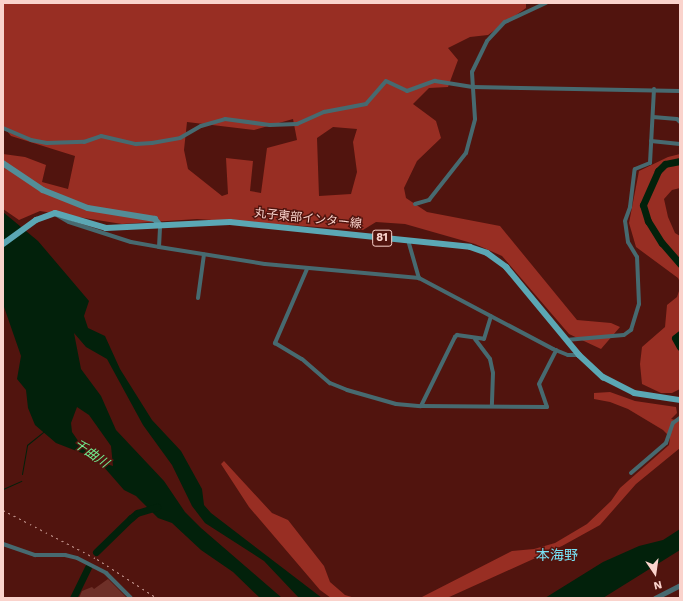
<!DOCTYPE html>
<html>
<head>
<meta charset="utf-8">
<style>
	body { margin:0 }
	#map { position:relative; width:683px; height:601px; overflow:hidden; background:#51140e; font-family:"Work Sans","Noto Sans JP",sans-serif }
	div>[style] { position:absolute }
	.green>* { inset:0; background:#6e3028 }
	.forest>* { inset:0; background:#982e23 }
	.water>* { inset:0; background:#02210b }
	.stream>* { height:1px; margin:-0.5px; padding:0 0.5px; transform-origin:0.5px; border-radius:0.5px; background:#02210b }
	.river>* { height:7px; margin:-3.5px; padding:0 3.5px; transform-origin:3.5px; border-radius:3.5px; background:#02210b }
	.minor>* { height:4px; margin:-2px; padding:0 2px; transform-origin:2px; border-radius:2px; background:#476a70 }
	.tertiary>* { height:4.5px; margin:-2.25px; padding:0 2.25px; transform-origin:2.25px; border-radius:2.25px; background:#476a70 }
	.secondary>* { height:5.5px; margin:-2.75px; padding:0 2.75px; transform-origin:2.75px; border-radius:2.75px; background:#538d97 }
	.primary>* { height:6px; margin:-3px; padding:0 3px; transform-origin:3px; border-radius:3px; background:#5ba7b4 }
	.rail>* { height:1px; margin-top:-0.5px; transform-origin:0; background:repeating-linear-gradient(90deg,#bd8f88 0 2px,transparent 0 6px) }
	span { translate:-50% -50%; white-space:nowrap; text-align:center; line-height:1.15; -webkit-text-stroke:3px #51140e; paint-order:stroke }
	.shield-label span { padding:1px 3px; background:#51140e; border:1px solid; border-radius:3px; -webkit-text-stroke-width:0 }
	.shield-label { font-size:11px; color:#fad3cc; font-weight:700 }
	.street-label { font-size:12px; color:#fad3cc }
	.water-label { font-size:13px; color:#71f092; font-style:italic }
	.quarter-label { font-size:14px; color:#78e0f2 }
	.frame { position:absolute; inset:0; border:4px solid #fad3cc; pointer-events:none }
	.north { position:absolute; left:635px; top:553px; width:40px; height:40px; -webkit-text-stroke:3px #51140e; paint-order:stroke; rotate:167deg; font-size:11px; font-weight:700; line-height:16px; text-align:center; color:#fad3cc }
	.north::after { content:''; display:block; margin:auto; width:14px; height:18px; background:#fad3cc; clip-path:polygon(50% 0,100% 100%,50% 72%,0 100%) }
</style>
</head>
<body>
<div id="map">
	<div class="green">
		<div style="clip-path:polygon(108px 579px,127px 598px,79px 598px,82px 591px,92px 587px,94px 589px)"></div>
	</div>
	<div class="forest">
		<div style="clip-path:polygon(evenodd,3px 3px,526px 3px,526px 8px,488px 35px,470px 37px,448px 48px,458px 60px,448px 87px,429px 88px,413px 104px,436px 121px,441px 138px,417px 161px,404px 188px,406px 198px,427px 212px,500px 226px,577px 320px,611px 323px,620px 327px,601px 349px,569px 334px,502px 256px,475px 244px,405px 224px,376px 222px,363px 230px,197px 219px,122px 224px,40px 211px,19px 220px,3px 209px,3px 154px,25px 157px,46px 165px,42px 182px,68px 189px,75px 156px,11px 136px,3px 126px,3px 3px,293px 119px,297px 140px,267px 148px,261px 193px,250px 191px,253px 161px,226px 158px,228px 194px,222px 196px,188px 169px,184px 150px,187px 122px,254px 130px,293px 119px,3px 3px,333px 127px,357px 129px,353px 142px,357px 172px,351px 194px,319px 196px,317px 138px,333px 127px)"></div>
		<div style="clip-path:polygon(680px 154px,680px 188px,672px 190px,664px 199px,668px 217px,675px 233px,680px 236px,680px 282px,678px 278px,636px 247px,629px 223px,639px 171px,668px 157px)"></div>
		<div style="clip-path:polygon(680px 288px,680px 389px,672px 393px,661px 393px,642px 384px,640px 364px,642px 347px,665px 327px,667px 305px,677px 297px)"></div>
		<div style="clip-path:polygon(610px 392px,635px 401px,676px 407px,677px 413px,671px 419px,680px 421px,680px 448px,636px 484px,600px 525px,562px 546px,447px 598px,420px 598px,512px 551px,534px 549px,555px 543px,587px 524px,611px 501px,620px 488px,669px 445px,670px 437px,663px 430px,628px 409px,610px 402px,594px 399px,594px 393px)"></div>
		<div style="clip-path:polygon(224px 461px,272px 513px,288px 520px,324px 566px,330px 582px,345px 595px,355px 598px,331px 598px,320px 590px,249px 507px,221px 464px)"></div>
	</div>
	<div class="water">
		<div style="clip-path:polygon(evenodd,3px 212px,38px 241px,89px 301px,84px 316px,88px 328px,105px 336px,120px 369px,152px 420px,181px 451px,202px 489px,204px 505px,211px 513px,322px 598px,299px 598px,264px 561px,205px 523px,192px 506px,172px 465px,143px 425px,107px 359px,86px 347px,74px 333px,81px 369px,101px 396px,116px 430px,164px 481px,185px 512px,201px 528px,282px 598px,260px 598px,233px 572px,201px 550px,172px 523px,158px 518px,136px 496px,124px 490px,103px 466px,87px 455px,56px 443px,35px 425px,28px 408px,26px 390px,17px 379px,21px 356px,3px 304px,3px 212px,77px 407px,89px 415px,111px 446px,113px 466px,103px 463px,81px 445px,72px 432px,71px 423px,77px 407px)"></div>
		<div style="clip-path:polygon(680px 529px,680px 550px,603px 598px,545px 598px,603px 562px,639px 546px,663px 540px)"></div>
	</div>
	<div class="stream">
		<div style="left:22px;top:474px;width:29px;rotate:-80deg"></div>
		<div style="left:27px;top:445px;width:21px;rotate:-39deg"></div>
		<div style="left:3px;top:489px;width:20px;rotate:-24deg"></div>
	</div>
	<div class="river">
		<div style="left:680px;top:161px;width:15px;rotate:169deg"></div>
		<div style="left:665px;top:164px;width:10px;rotate:135deg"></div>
		<div style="left:658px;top:171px;width:37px;rotate:114deg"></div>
		<div style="left:643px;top:205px;width:17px;rotate:73deg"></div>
		<div style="left:648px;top:221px;width:26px;rotate:58deg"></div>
		<div style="left:662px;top:243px;width:28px;rotate:49deg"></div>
		<div style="left:680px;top:334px;width:6px;rotate:141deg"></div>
		<div style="left:675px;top:338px;width:10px;rotate:61deg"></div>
		<div style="left:96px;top:552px;width:49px;rotate:-44.2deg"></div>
		<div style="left:131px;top:518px;width:8px;rotate:-40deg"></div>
		<div style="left:137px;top:513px;width:21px;rotate:-17deg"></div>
		<div style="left:73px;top:598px;width:34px;rotate:-64deg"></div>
	</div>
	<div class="minor">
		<div style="left:653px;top:117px;width:24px;rotate:5deg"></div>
		<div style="left:677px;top:119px;width:4px;rotate:45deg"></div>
		<div style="left:3px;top:128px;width:30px;rotate:23deg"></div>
		<div style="left:31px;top:140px;width:16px;rotate:11deg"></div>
		<div style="left:47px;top:143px;width:37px;rotate:-2deg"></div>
		<div style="left:84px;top:142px;width:18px;rotate:-19deg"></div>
		<div style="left:101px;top:136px;width:36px;rotate:13deg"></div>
		<div style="left:136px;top:144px;width:16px;rotate:-4deg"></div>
		<div style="left:152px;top:143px;width:28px;rotate:-10deg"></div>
		<div style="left:180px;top:138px;width:24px;rotate:-30deg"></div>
		<div style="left:201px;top:126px;width:25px;rotate:-16deg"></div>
		<div style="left:225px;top:119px;width:45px;rotate:7.6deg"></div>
		<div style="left:270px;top:125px;width:27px;rotate:-2deg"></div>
		<div style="left:297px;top:124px;width:30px;rotate:-24deg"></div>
		<div style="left:324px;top:112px;width:43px;rotate:-10.8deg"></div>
		<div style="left:366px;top:104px;width:30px;rotate:-49deg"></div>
		<div style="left:386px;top:81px;width:23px;rotate:25deg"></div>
		<div style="left:407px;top:91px;width:30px;rotate:-20deg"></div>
		<div style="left:435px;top:81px;width:38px;rotate:9deg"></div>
		<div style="left:473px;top:87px;width:207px;rotate:1.1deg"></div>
		<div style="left:651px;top:141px;width:29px;rotate:6deg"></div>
		<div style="left:415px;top:204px;width:15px;rotate:-16deg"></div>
		<div style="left:429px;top:200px;width:60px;rotate:-51.8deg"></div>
		<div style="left:466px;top:153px;width:35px;rotate:-75deg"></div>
		<div style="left:475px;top:119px;width:47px;rotate:-93.7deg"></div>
		<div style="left:472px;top:72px;width:34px;rotate:-64deg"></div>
		<div style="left:487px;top:41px;width:26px;rotate:-47deg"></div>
		<div style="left:505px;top:22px;width:45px;rotate:-24.9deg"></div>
		<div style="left:55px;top:214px;width:16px;rotate:30deg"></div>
		<div style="left:69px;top:222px;width:65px;rotate:17.9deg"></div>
		<div style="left:131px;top:242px;width:28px;rotate:10deg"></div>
		<div style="left:159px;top:247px;width:107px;rotate:9.1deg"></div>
		<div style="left:265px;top:264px;width:155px;rotate:5.2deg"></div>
		<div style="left:419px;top:278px;width:152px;rotate:27.9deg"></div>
		<div style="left:553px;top:349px;width:16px;rotate:22deg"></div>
		<div style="left:568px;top:355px;width:11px"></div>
		<div style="left:408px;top:240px;width:40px;rotate:74deg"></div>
		<div style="left:159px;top:247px;width:22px;rotate:-87deg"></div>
		<div style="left:307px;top:269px;width:81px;rotate:113.4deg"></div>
		<div style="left:275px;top:343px;width:31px;rotate:31deg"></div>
		<div style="left:302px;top:359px;width:37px;rotate:41deg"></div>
		<div style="left:330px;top:383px;width:18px;rotate:22deg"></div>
		<div style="left:347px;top:390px;width:51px;rotate:15.9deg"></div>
		<div style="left:396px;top:404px;width:25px;rotate:5deg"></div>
		<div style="left:421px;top:406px;width:77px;rotate:-63.8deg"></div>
		<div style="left:455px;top:337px;width:3px;rotate:-45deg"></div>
		<div style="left:457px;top:335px;width:27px;rotate:8deg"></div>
		<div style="left:484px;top:339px;width:24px;rotate:-73deg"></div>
		<div style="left:198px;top:298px;width:44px;rotate:-82.2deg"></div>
		<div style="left:475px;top:339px;width:25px;rotate:53deg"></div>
		<div style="left:490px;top:359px;width:14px;rotate:78deg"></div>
		<div style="left:493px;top:373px;width:33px;rotate:92deg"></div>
		<div style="left:566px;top:340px;width:58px;rotate:-4.9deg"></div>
		<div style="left:624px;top:335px;width:9px;rotate:-36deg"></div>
		<div style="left:631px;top:330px;width:27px;rotate:-73deg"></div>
		<div style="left:639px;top:304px;width:47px;rotate:-92.4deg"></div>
		<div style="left:637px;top:257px;width:17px;rotate:-121deg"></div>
		<div style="left:628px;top:242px;width:21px;rotate:-98deg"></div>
		<div style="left:625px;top:221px;width:15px;rotate:-70deg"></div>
		<div style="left:630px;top:207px;width:38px;rotate:-83deg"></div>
		<div style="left:635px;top:169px;width:16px;rotate:-22deg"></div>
		<div style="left:650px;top:163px;width:74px;rotate:-86.9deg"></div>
		<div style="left:421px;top:406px;width:126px;rotate:0.5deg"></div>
		<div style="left:547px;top:407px;width:24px;rotate:-109deg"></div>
		<div style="left:539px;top:384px;width:38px;rotate:-63deg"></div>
		<div style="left:631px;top:473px;width:46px;rotate:-40.6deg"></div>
		<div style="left:666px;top:443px;width:21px;rotate:-71deg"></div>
		<div style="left:673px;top:423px;width:9px;rotate:-36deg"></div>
		<div style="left:3px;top:544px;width:34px;rotate:19deg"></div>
		<div style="left:35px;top:555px;width:30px"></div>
		<div style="left:65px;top:555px;width:12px;rotate:14deg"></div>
		<div style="left:77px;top:558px;width:33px;rotate:27deg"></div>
		<div style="left:106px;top:573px;width:35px;rotate:45deg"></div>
	</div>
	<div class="tertiary">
		<div style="left:655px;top:598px;width:28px;rotate:-27deg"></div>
	</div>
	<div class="secondary">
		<div style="left:3px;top:163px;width:48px;rotate:34deg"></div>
		<div style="left:43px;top:190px;width:48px;rotate:21.8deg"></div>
		<div style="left:88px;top:208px;width:68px;rotate:9.3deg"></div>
		<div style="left:155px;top:219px;width:8px;rotate:50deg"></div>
	</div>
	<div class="primary">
		<div style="left:3px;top:244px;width:41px;rotate:-36deg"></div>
		<div style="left:36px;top:220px;width:20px;rotate:-20deg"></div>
		<div style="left:55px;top:213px;width:53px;rotate:16.4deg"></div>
		<div style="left:106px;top:228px;width:124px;rotate:-2.8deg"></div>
		<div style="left:230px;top:222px;width:241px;rotate:5.9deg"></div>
		<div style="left:470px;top:247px;width:18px;rotate:19deg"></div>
		<div style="left:487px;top:253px;width:24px;rotate:36deg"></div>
		<div style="left:506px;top:267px;width:114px;rotate:50.3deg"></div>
		<div style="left:579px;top:355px;width:33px;rotate:43deg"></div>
		<div style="left:603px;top:377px;width:35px;rotate:27deg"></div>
		<div style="left:634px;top:393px;width:47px;rotate:8.7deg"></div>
	</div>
	<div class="rail">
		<div style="left:3px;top:510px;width:106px;rotate:27.5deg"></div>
		<div style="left:97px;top:559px;width:72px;rotate:33deg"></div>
	</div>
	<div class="shield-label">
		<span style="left:382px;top:238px">81</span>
	</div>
	<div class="street-label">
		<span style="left:308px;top:219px;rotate:6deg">丸子東部インター線</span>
	</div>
	<div class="water-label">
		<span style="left:91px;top:454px;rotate:35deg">千曲川</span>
	</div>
	<div class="quarter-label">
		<span style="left:557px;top:555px">本海野</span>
	</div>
	<div class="frame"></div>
	<div class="north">N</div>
</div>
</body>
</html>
